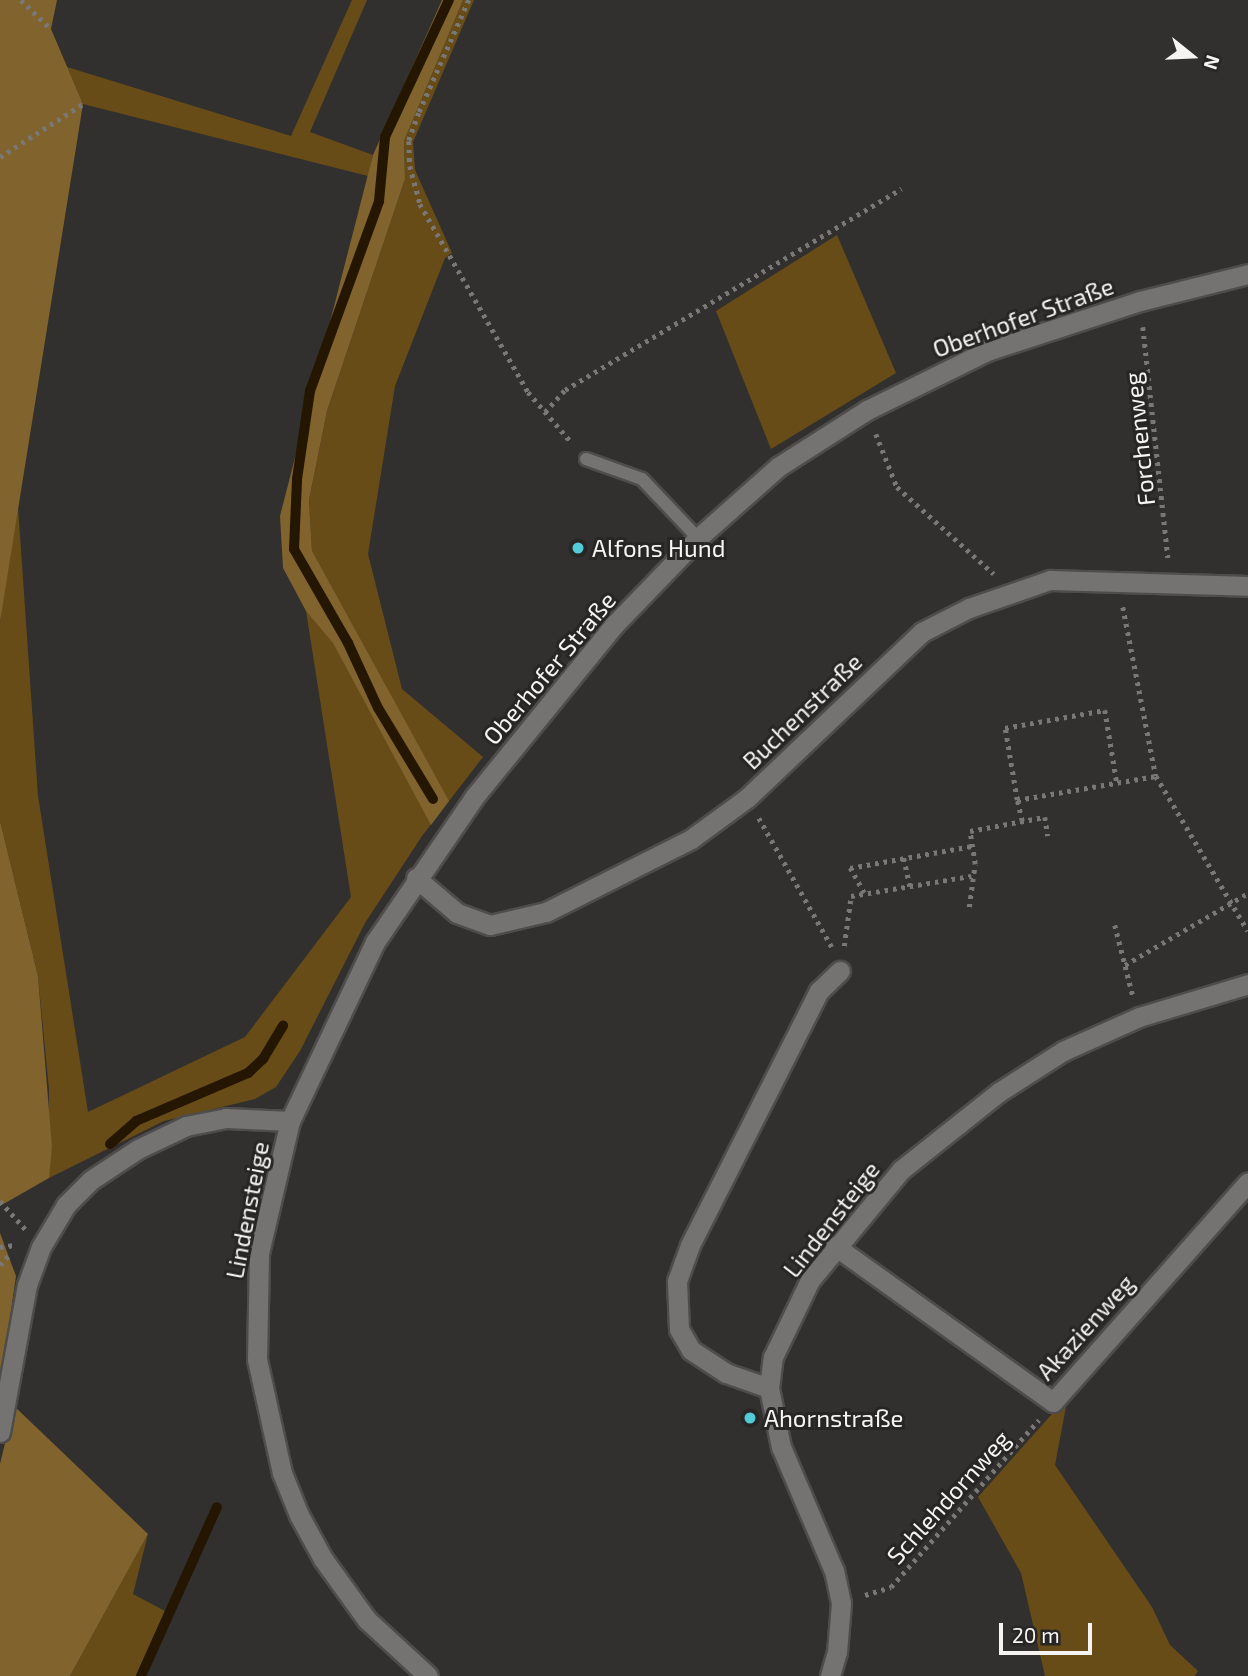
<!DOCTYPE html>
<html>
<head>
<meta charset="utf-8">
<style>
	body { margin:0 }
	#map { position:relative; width:1248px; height:1676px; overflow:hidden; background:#31302e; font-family:"Exo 2",sans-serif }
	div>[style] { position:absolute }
	.green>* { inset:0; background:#674c18 }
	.forest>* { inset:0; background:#80632d }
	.stream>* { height:10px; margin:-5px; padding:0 5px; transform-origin:5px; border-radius:5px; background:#241600 }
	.path>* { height:4.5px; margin-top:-2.25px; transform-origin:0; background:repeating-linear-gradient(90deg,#797876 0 3.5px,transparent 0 8.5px) }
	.roads { filter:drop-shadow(2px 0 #4e4d4b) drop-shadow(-2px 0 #4e4d4b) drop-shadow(0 2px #4e4d4b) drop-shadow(0 -2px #4e4d4b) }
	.service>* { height:12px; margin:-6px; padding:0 6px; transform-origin:6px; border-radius:6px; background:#747371 }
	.minor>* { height:19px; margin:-9.5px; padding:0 9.5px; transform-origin:9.5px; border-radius:9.5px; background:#747371 }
	.dots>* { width:19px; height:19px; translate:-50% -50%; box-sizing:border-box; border:4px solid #272624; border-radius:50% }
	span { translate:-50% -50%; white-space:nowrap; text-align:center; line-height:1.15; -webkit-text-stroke:6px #272624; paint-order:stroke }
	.street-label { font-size:24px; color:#f5f4f3 }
	.poi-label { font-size:24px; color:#f5f4f3 }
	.left { translate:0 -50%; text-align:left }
	.north { position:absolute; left:1157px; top:21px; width:70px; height:70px; -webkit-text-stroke:5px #272624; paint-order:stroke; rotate:108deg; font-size:19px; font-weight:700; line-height:28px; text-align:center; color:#f5f4f3 }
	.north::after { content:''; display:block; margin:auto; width:24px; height:32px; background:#f5f4f3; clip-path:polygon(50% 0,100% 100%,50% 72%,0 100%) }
	.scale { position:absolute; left:999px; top:1623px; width:93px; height:32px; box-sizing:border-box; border:4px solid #f5f4f3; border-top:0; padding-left:9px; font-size:21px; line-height:24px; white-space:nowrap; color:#f5f4f3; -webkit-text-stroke:5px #272624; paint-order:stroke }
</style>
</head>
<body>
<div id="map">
	<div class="green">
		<div style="clip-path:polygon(352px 0,367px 0,310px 132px,373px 155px,368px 176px,83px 104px,67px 67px,291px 136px)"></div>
		<div style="clip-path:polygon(463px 0,474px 0,413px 142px,415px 170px,452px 253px,445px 258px,395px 386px,368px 554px,402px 689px,483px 757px,422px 836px,365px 923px,300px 1051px,276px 1087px,255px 1099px,164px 1121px,49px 1178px,49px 1089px,38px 976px,0 821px,0 622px,17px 492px,38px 796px,88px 1112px,245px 1037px,351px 897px,306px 611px,312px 551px,309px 500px,327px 411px,405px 179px,404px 141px)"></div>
		<div style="clip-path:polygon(837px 235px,896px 373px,771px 449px,716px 311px)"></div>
		<div style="clip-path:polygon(1068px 1396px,1055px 1465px,1152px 1607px,1170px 1645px,1198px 1671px,1195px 1676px,1045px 1676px,1021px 1573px,978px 1497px)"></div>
		<div style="clip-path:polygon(148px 1534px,133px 1594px,165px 1611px,140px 1676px,70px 1676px)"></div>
	</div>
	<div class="forest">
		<div style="clip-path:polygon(0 0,57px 0,51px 29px,83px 104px,0 622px)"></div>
		<div style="clip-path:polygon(442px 0,463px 0,404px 141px,405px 179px,327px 411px,309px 500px,312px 551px,449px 801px,431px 825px,333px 643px,306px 611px,283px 568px,280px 516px,373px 155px)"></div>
		<div style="clip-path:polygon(0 821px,38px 976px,52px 1147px,49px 1178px,0 1206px)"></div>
		<div style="clip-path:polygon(0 1233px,16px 1276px,0 1388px)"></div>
		<div style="clip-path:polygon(14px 1406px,148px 1534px,70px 1676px,0 1676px,0 1464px)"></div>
	</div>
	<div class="stream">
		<div style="left:433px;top:799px;width:106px;rotate:-121.1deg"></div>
		<div style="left:378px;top:708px;width:72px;rotate:-114.8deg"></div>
		<div style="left:348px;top:643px;width:108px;rotate:-119.9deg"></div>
		<div style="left:294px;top:549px;width:70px;rotate:-87.5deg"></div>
		<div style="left:297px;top:479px;width:89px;rotate:-81.6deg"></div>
		<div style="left:310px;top:391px;width:202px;rotate:-70deg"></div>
		<div style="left:379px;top:201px;width:64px;rotate:-84.6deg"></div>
		<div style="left:385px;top:137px;width:151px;rotate:-65deg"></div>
		<div style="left:110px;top:1144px;width:35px;rotate:-41deg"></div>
		<div style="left:136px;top:1121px;width:122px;rotate:-23.2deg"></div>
		<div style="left:248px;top:1073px;width:21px;rotate:-43deg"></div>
		<div style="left:263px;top:1059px;width:39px;rotate:-59deg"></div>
		<div style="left:141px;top:1676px;width:185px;rotate:-65.8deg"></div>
	</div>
	<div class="path">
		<div style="left:21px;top:0;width:42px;rotate:44deg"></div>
		<div style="left:469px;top:0;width:124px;rotate:113.9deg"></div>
		<div style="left:419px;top:113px;width:30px;rotate:110deg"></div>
		<div style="left:409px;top:141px;width:25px;rotate:88deg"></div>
		<div style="left:410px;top:166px;width:39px;rotate:75deg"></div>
		<div style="left:420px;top:204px;width:217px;rotate:60.1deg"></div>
		<div style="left:528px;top:392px;width:67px;rotate:49.2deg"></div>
		<div style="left:0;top:157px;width:98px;rotate:-32.6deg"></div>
		<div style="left:1143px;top:327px;width:232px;rotate:83.8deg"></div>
		<div style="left:545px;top:412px;width:30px;rotate:-48deg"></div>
		<div style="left:565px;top:390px;width:392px;rotate:-30.9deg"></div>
		<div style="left:876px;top:434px;width:57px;rotate:68.4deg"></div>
		<div style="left:897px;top:487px;width:130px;rotate:41.9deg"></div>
		<div style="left:1123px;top:607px;width:172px;rotate:79deg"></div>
		<div style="left:1156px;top:776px;width:180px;rotate:59.3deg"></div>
		<div style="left:1017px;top:800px;width:73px;rotate:-99.5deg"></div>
		<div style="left:1005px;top:728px;width:102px;rotate:-10.2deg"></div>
		<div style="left:1105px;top:710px;width:74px;rotate:80.7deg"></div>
		<div style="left:759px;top:818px;width:148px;rotate:60.5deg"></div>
		<div style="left:1022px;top:821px;width:22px;rotate:-103deg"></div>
		<div style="left:1017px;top:800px;width:141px;rotate:-9.8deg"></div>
		<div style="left:904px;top:858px;width:29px;rotate:78deg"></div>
		<div style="left:864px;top:893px;width:29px;rotate:-119deg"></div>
		<div style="left:850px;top:868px;width:124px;rotate:-10.2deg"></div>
		<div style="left:969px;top:907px;width:43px;rotate:-82.1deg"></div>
		<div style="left:975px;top:864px;width:33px;rotate:-99deg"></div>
		<div style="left:970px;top:831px;width:76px;rotate:-10.6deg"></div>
		<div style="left:1045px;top:817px;width:19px;rotate:81deg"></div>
		<div style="left:1115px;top:925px;width:73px;rotate:75.8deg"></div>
		<div style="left:844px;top:946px;width:50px;rotate:-82deg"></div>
		<div style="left:851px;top:896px;width:122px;rotate:-9.5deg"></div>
		<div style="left:1125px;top:965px;width:143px;rotate:-30.3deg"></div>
		<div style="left:0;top:1201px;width:38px;rotate:48deg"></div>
		<div style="left:0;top:1247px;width:15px;rotate:-8deg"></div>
		<div style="left:0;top:1265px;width:13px;rotate:-48deg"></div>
		<div style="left:865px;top:1595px;width:27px;rotate:-17deg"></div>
		<div style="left:891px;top:1587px;width:223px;rotate:-48.5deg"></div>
	</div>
	<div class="roads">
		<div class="service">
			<div style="left:586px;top:459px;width:59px;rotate:19.7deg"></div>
			<div style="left:642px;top:479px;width:81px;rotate:46.5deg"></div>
		</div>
		<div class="minor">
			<div style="left:416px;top:878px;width:54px;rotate:40.5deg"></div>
			<div style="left:457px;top:913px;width:35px;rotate:20deg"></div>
			<div style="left:490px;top:925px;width:57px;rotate:-13.1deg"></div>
			<div style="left:546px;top:912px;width:162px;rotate:-26.7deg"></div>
			<div style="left:691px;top:839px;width:69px;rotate:-36.2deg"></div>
			<div style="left:747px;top:798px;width:241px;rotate:-43.5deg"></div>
			<div style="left:922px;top:632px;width:53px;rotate:-27.1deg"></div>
			<div style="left:969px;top:608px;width:86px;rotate:-19.1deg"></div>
			<div style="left:1050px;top:580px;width:198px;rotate:1.7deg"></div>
			<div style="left:835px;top:1246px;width:268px;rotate:35.6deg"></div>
			<div style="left:1053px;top:1402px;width:294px;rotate:-48.4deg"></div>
			<div style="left:769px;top:1388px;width:46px;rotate:-160.8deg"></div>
			<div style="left:726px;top:1373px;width:42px;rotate:-146.7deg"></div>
			<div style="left:691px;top:1350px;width:24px;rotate:-120deg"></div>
			<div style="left:679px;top:1329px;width:48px;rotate:-92.4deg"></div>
			<div style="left:677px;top:1281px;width:38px;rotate:-70deg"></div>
			<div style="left:690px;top:1245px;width:285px;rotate:-63.1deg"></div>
			<div style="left:819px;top:991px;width:29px;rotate:-44deg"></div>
			<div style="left:0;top:1432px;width:149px;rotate:-79.6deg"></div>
			<div style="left:27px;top:1285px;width:40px;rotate:-69.8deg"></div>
			<div style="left:41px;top:1247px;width:49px;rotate:-59.2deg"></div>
			<div style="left:66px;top:1205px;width:35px;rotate:-45deg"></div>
			<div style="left:91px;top:1180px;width:56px;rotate:-33.4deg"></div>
			<div style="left:138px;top:1149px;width:53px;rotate:-25.6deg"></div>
			<div style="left:186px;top:1126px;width:41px;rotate:-11.3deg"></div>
			<div style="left:226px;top:1118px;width:64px;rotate:2.7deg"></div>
			<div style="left:428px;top:1676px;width:83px;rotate:-137.4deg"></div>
			<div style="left:367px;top:1620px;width:75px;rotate:-125.8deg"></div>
			<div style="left:323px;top:1559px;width:50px;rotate:-118.6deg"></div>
			<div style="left:299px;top:1515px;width:45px;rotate:-112deg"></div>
			<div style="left:282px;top:1473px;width:117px;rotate:-102.4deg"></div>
			<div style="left:257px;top:1359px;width:106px;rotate:-88.9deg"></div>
			<div style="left:259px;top:1253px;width:136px;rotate:-76.8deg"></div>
			<div style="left:290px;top:1121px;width:198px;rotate:-64.6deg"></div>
			<div style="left:375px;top:942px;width:177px;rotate:-55.6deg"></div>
			<div style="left:475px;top:796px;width:220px;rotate:-50.9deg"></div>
			<div style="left:614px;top:625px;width:121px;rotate:-46deg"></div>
			<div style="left:698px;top:538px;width:107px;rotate:-41.6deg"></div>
			<div style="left:778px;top:467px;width:106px;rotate:-32.6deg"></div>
			<div style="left:867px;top:410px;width:134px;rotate:-26.2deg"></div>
			<div style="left:987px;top:351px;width:161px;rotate:-18.1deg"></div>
			<div style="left:1140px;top:301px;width:111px;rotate:-14deg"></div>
			<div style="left:830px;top:1676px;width:25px;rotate:-74deg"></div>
			<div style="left:837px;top:1652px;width:49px;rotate:-85.3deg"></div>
			<div style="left:841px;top:1603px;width:33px;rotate:-102deg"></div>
			<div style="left:834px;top:1571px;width:135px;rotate:-113.1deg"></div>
			<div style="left:781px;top:1447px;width:60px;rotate:-101.5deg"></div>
			<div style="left:769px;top:1388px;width:31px;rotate:-83deg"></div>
			<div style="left:773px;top:1357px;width:85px;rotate:-64.3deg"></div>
			<div style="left:810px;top:1280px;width:143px;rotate:-50.4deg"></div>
			<div style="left:901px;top:1170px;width:125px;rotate:-38.5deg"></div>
			<div style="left:999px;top:1092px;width:76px;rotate:-32.6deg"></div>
			<div style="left:1063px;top:1051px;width:83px;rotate:-24.1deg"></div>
			<div style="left:1139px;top:1017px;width:114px;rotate:-16.8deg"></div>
		</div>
	</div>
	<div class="dots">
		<div style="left:578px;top:548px;background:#52cbd8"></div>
		<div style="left:750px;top:1418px;background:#52cbd8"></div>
	</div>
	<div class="street-label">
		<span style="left:1023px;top:317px;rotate:-20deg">Oberhofer Straße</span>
		<span style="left:1139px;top:439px;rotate:-96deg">Forchenweg</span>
		<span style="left:549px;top:668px;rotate:-50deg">Oberhofer Straße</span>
		<span style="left:802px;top:711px;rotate:-44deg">Buchenstraße</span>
		<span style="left:247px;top:1210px;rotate:-79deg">Lindensteige</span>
		<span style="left:831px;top:1219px;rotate:-52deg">Lindensteige</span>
		<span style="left:1085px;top:1327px;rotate:-48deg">Akazienweg</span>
		<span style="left:948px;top:1497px;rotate:-48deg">Schlehdornweg</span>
	</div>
	<div class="poi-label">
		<span class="left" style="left:592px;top:548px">Alfons Hund</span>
		<span class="left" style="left:764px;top:1418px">Ahornstraße</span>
	</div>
	<div class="north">N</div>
	<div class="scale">20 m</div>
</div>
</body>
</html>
